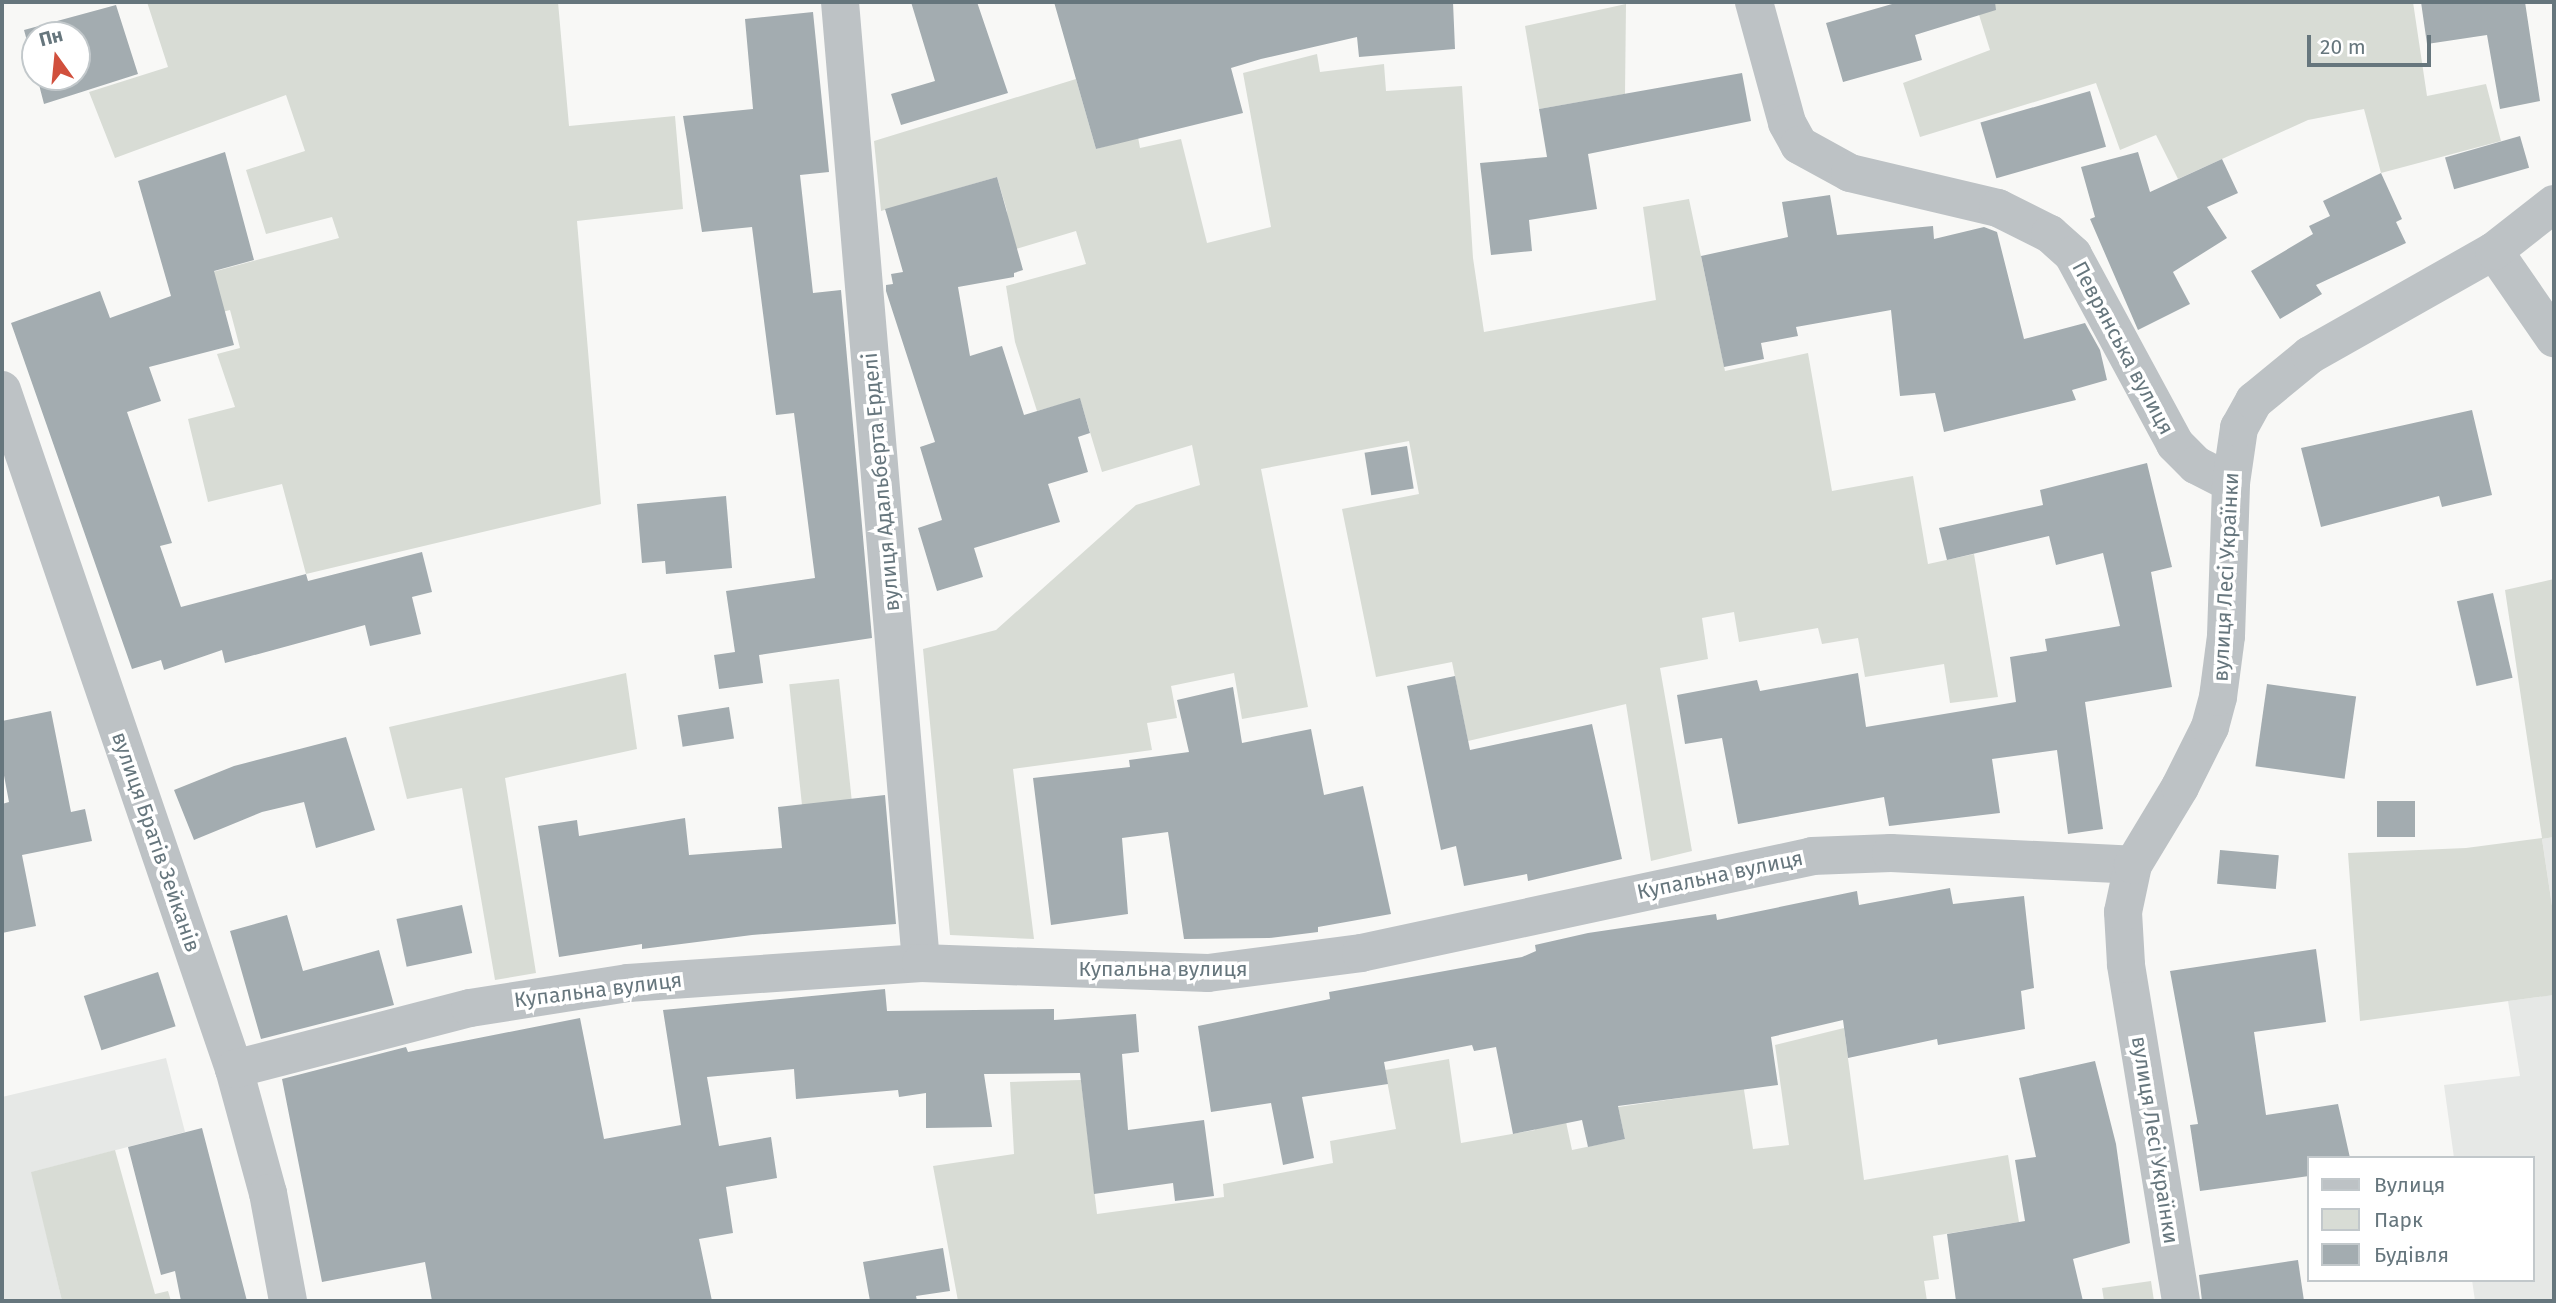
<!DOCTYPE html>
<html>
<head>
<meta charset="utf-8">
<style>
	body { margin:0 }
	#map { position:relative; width:2556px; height:1303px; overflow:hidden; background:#f8f8f6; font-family:"Fira Sans",sans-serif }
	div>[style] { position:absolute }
	.built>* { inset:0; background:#e6e8e6 }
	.green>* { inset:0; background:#d8dcd5; transform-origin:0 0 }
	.building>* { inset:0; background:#a3acb0; transform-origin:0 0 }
	.street>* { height:38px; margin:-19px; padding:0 19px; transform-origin:19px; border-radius:19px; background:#bdc2c5 }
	span { translate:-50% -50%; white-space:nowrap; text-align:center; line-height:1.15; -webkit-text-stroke:7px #fff; paint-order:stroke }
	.street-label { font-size:21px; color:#66767d }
	.frame { position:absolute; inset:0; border:4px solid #66767d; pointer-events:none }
	.legend { position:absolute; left:2307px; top:1156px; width:228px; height:126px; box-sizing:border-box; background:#fff; border:2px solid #c2c8cb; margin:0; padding:9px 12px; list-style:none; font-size:21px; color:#66767d }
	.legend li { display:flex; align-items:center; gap:14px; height:35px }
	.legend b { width:35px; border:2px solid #c2c8cb }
	.north { position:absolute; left:21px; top:21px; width:70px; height:70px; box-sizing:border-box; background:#fff; border:2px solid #c2c8cb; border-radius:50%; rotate:345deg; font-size:19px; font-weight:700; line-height:28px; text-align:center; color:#66767d }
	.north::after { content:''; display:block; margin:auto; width:24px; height:32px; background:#d1503d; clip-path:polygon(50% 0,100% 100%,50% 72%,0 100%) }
	.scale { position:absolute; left:2307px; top:35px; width:124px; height:32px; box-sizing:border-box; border:4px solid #66767d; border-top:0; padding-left:9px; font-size:21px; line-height:24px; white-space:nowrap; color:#66767d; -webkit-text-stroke:5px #fff; paint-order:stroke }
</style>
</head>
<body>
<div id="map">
	<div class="built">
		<div style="clip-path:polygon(2554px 837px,2554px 919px,2542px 839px)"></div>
		<div style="clip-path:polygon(2554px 995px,2554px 1301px,2475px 1301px,2472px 1280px,2533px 1280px,2533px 1158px,2454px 1158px,2444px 1085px,2520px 1076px,2508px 1001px)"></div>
		<div style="clip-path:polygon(166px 1058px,185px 1132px,32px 1172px,62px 1301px,2px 1301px,2px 1097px)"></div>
	</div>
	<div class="green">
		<div style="clip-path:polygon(147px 2px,558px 2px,569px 126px,675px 116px,683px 209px,577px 221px,601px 504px,306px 574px,282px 484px,208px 502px,188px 419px,235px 407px,217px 354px,240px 348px,230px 310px,181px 323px,168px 284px,339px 238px,332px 217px,266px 234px,246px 170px,305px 151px,286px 95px,115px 158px,89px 92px,168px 67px)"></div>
		<div style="clip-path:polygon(1975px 2px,2413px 2px,2427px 96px,2486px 84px,2501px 141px,2381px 173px,2364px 109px,2308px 120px,2178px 179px,2156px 135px,2120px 150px,2096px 83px,1920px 137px,1903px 83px,1990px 50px)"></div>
		<div style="clip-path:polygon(1626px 4px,1625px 94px,1539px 109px,1525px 26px)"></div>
		<div style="clip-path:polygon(1317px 54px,1320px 72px,1384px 64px,1386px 91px,1462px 86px,1473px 258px,1484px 332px,1656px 300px,1643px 207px,1689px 199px,1725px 371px,1808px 353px,1832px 491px,1913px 476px,1928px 564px,1974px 554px,1998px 697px,1950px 703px,1944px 664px,1865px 677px,1858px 638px,1822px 644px,1818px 628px,1739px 642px,1734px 612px,1702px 618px,1708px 659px,1660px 668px,1692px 851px,1651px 861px,1626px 704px,1468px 741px,1452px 662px,1376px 677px,1342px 509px,1419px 494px,1409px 441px,1261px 469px,1308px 707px,1242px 719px,1234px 673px,1171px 686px,1177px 718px,1147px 723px,1152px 750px,1013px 769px,1034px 939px,950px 935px,923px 649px,996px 630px,1136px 505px,1200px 485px,1192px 445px,1102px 472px,1080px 399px,1037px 411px,1015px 342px,1006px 286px,1086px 264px,1076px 231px,1009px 251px,1007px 211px,997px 177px,881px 211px,874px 141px,1076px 79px,1096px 149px,1138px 137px,1140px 148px,1181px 139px,1207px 243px,1271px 227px,1243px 73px)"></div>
		<div style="clip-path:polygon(2554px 579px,2554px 837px,2542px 839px,2554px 919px,2554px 995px,2360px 1021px,2348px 853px,2466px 848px,2542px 838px,2505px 590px)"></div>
		<div style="clip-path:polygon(626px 673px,637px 749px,505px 778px,536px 973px,495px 980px,462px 788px,407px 799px,389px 727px)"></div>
		<div style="left:839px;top:679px;width:184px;height:50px;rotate:84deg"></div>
		<div style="clip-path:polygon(1544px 1018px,1572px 1150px,1625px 1139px,1618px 1107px,1715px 1093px,1741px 1070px,1753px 1149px,1789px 1145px,1775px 1045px,1844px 1028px,1864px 1180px,2008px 1155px,2019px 1222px,1933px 1236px,1939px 1279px,1924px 1281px,1927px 1301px,958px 1301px,933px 1166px,1014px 1154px,1010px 1082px,1081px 1080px,1097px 1214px,1224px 1197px,1223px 1184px,1333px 1163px,1330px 1141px,1396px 1129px,1385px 1070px,1449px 1059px,1461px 1143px,1535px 1130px)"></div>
		<div style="clip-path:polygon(115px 1150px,155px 1294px,168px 1291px,171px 1301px,62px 1301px,31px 1172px)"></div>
		<div style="clip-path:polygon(2151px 1281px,2154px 1301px,2104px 1301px,2102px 1288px)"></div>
	</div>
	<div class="building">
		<div style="clip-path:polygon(911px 2px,977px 2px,1008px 93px,901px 125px,891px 94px,935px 81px)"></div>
		<div style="clip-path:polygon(1054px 2px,1453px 2px,1455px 49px,1359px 57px,1357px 37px,1261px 59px,1231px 68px,1243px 113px,1096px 149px)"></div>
		<div style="clip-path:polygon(1899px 2px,1995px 2px,1996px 10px,1915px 35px,1922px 60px,1843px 82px,1826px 23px)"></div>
		<div style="clip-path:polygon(2421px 2px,2525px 2px,2540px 101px,2500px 109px,2487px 35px,2427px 44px)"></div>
		<div style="clip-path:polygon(116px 5px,138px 74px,44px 104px,37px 77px,77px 77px,77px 35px,35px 35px,35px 70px,24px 30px)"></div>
		<div style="clip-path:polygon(813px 12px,829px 172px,800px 175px,813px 293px,841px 290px,872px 638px,759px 655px,763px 683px,719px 689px,714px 655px,735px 652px,726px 591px,815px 578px,794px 413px,776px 415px,752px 227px,702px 232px,683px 116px,753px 109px,745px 19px)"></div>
		<div style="clip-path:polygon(1742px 73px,1751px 121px,1588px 154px,1597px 209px,1529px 220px,1532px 251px,1491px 255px,1480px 163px,1547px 157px,1539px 109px)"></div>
		<div style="left:2090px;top:91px;width:58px;height:114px;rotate:74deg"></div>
		<div style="left:2520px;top:136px;width:33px;height:78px;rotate:74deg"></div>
		<div style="clip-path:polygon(225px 152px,254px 260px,214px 271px,234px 345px,149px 367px,161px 401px,127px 412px,172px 543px,160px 546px,181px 607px,306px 574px,308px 581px,422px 552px,432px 592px,412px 597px,421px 634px,370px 646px,365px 625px,225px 663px,222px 650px,164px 670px,161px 660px,132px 669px,11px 323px,100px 291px,110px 318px,171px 296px,138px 181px)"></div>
		<div style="clip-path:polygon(2138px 152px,2150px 192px,2222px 159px,2238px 193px,2207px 207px,2227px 238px,2173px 272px,2190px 304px,2138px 330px,2090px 219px,2095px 217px,2081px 167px)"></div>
		<div style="clip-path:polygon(2381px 173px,2402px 219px,2396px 222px,2406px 243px,2316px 285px,2322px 294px,2280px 319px,2251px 271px,2313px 234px,2309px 226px,2330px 216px,2323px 201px)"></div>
		<div style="clip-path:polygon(997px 177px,1023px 270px,1014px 273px,1014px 277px,958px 287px,970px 356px,1002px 346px,1024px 415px,1080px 398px,1090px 433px,1078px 437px,1088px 472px,1048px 484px,1060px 522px,974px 548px,983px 577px,937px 591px,918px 528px,942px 520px,920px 447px,935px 442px,886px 291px,886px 285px,893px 284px,891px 274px,903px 272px,885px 209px)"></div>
		<div style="clip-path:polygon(1830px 195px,1837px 235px,1933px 226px,1934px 239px,1984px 227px,1997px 232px,2024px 339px,2085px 323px,2100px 350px,2107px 380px,2072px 390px,2076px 400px,1944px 432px,1935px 393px,1900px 396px,1891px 310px,1796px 327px,1798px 336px,1761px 343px,1764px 359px,1724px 367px,1701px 256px,1788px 237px,1782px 202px)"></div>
		<div style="clip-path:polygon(2472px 410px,2492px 495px,2442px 507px,2439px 496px,2321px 527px,2301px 448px)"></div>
		<div style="left:1407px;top:446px;width:43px;height:43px;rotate:81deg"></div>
		<div style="clip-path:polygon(2147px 463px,2172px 567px,2151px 572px,2172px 687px,2085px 702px,2103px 829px,2068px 834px,2057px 750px,1992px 759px,2000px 813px,1889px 826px,1884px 797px,1738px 824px,1722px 738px,1685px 744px,1677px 695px,1757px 680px,1760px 691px,1858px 673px,1866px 727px,2016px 702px,2010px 657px,2047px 651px,2045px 639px,2120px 626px,2103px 553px,2056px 565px,2049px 536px,1947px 560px,1939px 528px,2043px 505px,2040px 490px)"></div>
		<div style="clip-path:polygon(726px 496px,732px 568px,666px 574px,665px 561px,642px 563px,637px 504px)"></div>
		<div style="left:2493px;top:593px;width:87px;height:37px;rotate:77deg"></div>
		<div style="clip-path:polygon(1455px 676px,1470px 750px,1592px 724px,1622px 859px,1528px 881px,1527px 874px,1464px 886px,1456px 846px,1441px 850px,1407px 686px)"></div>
		<div style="left:2267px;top:684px;width:90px;height:83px;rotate:8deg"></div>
		<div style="clip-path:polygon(1233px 687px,1242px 743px,1311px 729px,1324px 795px,1363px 786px,1391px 914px,1318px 927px,1318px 932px,1269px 938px,1184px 939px,1168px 832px,1122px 838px,1128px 914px,1051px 925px,1033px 778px,1130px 767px,1129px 760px,1189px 752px,1177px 700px)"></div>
		<div style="left:729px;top:707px;width:32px;height:52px;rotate:81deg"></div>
		<div style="clip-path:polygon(51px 711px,71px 812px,85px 809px,92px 841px,22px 855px,36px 926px,2px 933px,2px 804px,9px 802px,2px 765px,2px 721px)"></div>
		<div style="clip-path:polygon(346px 737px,375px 830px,316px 848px,304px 802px,262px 812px,194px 840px,174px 790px,234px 766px)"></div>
		<div style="clip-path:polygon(885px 795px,896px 924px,752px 935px,642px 949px,642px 944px,559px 957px,538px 826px,577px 820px,579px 836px,685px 818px,689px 855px,782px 848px,778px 807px)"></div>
		<div style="left:2377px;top:801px;width:38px;height:36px"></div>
		<div style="left:2220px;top:850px;width:59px;height:34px;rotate:5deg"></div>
		<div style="clip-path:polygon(1950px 888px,1953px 904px,2024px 896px,2034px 988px,2021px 991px,2025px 1029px,1938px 1045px,1937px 1039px,1848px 1058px,1843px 1020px,1771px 1037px,1778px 1085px,1618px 1106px,1625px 1139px,1588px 1147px,1582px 1120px,1513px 1134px,1496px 1047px,1474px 1051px,1472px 1045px,1384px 1062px,1388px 1084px,1302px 1097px,1314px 1158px,1283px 1165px,1271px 1103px,1211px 1112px,1198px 1026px,1330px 999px,1329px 992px,1522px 957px,1536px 951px,1535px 945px,1588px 933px,1716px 914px,1717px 920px,1857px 891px,1859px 905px)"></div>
		<div style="left:462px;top:905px;width:49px;height:67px;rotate:78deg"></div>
		<div style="clip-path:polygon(287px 915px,303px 971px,379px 950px,394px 1005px,261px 1039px,230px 931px)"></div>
		<div style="clip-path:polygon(2316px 949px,2326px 1022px,2254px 1032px,2266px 1115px,2338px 1104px,2350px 1158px,2309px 1158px,2309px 1176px,2200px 1191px,2190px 1125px,2198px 1124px,2170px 971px)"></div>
		<div style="left:158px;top:972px;width:57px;height:78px;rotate:72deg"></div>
		<div style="clip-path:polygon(885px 989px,887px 1011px,1054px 1009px,1054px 1020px,1136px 1014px,1139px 1052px,1122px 1054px,1128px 1130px,1204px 1120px,1214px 1196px,1175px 1201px,1173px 1183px,1094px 1194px,1080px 1073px,984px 1074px,992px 1127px,926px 1128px,926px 1093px,899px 1097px,898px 1090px,796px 1099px,794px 1069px,707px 1077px,719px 1146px,771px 1137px,777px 1178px,726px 1187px,733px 1233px,699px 1239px,712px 1301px,432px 1301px,425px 1262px,322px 1282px,282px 1079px,406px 1047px,408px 1052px,580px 1018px,604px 1139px,681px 1125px,663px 1010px)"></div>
		<div style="clip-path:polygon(2095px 1061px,2116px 1144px,2130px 1243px,2073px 1259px,2083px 1301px,1956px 1301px,1947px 1234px,2025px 1221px,2015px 1160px,2036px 1157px,2019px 1078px)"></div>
		<div style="clip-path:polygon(202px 1128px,247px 1301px,181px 1301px,175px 1271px,161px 1275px,128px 1147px)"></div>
		<div style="clip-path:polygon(943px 1248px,950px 1291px,916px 1296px,917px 1301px,870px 1301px,863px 1262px)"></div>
		<div style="clip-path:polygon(2298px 1260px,2304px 1301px,2202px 1301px,2199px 1275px)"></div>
	</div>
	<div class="street">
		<div style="left:840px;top:2px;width:964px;rotate:85.18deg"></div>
		<div style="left:1754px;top:2px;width:125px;rotate:74.7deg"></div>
		<div style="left:1787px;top:123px;width:25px;rotate:61deg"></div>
		<div style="left:1799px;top:145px;width:58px;rotate:28.8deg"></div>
		<div style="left:1850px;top:173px;width:152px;rotate:13.3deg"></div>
		<div style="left:1998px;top:208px;width:58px;rotate:26.6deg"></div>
		<div style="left:2050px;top:234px;width:31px;rotate:42deg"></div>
		<div style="left:2073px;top:255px;width:215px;rotate:61.6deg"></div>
		<div style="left:2175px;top:444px;width:30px;rotate:45deg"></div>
		<div style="left:2196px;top:465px;width:39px;rotate:27deg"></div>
		<div style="left:2494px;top:251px;width:106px;rotate:55.4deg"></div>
		<div style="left:2px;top:390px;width:718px;rotate:71.14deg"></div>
		<div style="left:234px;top:1069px;width:129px;rotate:74.7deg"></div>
		<div style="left:268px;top:1193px;width:110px;rotate:79.5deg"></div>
		<div style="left:234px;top:1069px;width:244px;rotate:-14.5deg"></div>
		<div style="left:470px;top:1008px;width:160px;rotate:-9deg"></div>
		<div style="left:628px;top:983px;width:294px;rotate:-3.9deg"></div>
		<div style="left:921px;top:963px;width:287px;rotate:2deg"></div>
		<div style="left:1208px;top:973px;width:154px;rotate:-7.4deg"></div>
		<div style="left:1361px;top:953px;width:461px;rotate:-12.1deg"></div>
		<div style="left:1812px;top:856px;width:79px;rotate:-2.2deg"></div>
		<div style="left:1891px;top:853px;width:242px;rotate:2.8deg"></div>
		<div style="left:2181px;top:1301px;width:341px;rotate:-99.3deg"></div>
		<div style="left:2126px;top:964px;width:52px;rotate:-93.3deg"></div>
		<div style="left:2123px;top:912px;width:48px;rotate:-78deg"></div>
		<div style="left:2133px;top:865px;width:91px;rotate:-58.9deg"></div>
		<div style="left:2180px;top:787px;width:67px;rotate:-63.4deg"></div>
		<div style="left:2210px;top:727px;width:31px;rotate:-75deg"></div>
		<div style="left:2218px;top:697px;width:62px;rotate:-82.5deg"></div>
		<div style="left:2226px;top:636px;width:153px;rotate:-88.1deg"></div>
		<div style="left:2231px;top:483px;width:56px;rotate:-81.7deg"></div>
		<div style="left:2239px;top:428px;width:31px;rotate:-61deg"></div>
		<div style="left:2254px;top:401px;width:72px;rotate:-39.4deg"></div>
		<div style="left:2310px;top:355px;width:211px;rotate:-29.5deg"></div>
		<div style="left:2494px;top:251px;width:76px;rotate:-38.1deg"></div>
	</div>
	<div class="street-label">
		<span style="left:2123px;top:348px;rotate:62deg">Певрянська вулиця</span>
		<span style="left:881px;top:482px;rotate:-95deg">вулиця Адальберта Ерделі</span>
		<span style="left:2226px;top:577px;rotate:-87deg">вулиця Лесі Українки</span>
		<span style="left:156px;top:842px;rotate:71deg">вулиця Братів Зейканів</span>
		<span style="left:1720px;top:875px;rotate:-12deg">Купальна вулиця</span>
		<span style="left:1163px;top:969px">Купальна вулиця</span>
		<span style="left:598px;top:990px;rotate:-7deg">Купальна вулиця</span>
		<span style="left:2155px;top:1140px;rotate:81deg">вулиця Лесі Українки</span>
	</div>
	<div class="frame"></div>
	<ul class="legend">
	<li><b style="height:9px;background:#bdc2c5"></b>Вулиця</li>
	<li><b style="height:19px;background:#d8dcd5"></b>Парк</li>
	<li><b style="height:19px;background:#a3acb0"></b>Будівля</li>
	</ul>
	<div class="north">Пн</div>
	<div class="scale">20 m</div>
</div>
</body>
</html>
